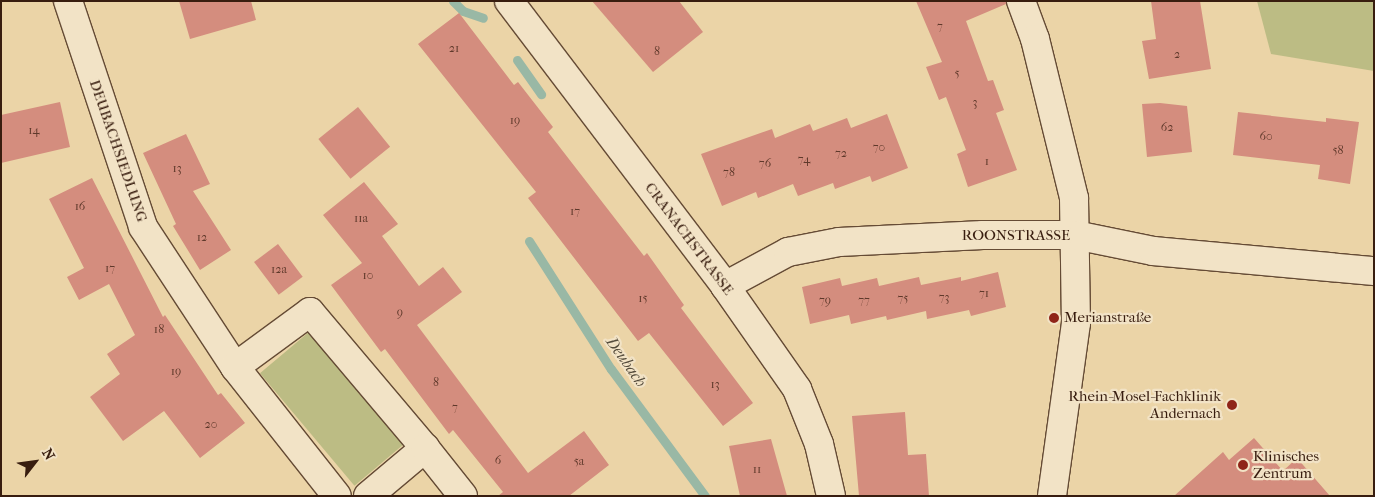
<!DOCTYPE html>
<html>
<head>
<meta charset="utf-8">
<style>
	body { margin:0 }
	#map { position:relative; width:1375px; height:497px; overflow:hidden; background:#ebd4a7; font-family:"IM FELL French Canon",serif }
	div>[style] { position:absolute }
	.green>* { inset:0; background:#bcbc84; transform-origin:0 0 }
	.stream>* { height:9px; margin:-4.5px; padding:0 4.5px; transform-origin:4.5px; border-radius:4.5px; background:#99b8a5 }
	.building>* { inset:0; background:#d48d7e; transform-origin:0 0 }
	.roads { filter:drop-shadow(1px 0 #654b35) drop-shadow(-1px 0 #654b35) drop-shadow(0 1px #654b35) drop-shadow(0 -1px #654b35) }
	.minor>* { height:28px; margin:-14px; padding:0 14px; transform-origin:14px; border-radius:14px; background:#f2e3c6 }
	.dots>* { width:14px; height:14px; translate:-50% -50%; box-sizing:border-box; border:2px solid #f2e3c6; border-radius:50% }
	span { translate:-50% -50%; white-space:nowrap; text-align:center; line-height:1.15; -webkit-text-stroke:4.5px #f2e3c6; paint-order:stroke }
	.number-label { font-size:12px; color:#5f392b }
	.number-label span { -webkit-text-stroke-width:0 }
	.street-label { font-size:15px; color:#381d0f }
	.poi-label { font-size:15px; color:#381d0f }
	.left { translate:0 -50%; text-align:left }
	.right { translate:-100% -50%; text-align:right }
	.water-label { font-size:16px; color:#554c3c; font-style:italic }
	.frame { position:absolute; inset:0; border:2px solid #381d0f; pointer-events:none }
	.north { position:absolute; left:10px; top:437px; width:50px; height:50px; -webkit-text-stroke:4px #f2e3c6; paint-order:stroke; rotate:60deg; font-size:14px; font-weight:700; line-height:20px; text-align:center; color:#381d0f }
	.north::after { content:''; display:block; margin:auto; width:18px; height:22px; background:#381d0f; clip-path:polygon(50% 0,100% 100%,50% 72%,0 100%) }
</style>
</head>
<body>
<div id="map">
	<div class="green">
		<div style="clip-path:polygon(1257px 1px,1374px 1px,1374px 71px,1271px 54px)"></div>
		<div style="left:309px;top:332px;width:147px;height:64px;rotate:50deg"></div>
	</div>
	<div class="stream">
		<div style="left:453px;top:1px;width:14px;rotate:45deg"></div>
		<div style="left:463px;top:11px;width:21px;rotate:19deg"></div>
		<div style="left:517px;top:60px;width:42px;rotate:54.8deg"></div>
		<div style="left:529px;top:241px;width:152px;rotate:57.4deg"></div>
		<div style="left:611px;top:369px;width:158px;rotate:53.5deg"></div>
	</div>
	<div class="building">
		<div style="clip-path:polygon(179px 1px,251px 1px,256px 20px,190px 39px)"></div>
		<div style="clip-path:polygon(592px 1px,679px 1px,703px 32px,653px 72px)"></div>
		<div style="clip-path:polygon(916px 1px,1006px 1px,1006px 4px,966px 21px,988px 81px,993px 80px,1004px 110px,996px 113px,1017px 170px,968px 187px,957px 154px,966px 150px,946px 97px,939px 100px,926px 67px,942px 62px)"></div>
		<div style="clip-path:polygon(1151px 1px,1200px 1px,1211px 69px,1149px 79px,1142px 41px,1156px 39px)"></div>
		<div style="clip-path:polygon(459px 13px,514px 85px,518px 82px,553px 127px,548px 132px,644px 256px,647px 253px,684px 305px,681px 308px,753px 403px,723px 426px,649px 333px,638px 341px,528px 198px,536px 192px,418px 44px)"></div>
		<div style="clip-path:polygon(60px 102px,70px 147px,1px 163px,1px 115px)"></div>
		<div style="clip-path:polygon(1160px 103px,1187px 106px,1192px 152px,1147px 157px,1142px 104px)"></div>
		<div style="left:358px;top:107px;width:51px;height:51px;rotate:51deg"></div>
		<div style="clip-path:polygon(1238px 112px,1326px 122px,1326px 118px,1359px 122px,1350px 184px,1318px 179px,1320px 165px,1233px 155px)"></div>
		<div style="clip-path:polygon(887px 114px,908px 168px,872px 182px,870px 176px,835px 189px,833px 183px,798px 196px,793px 184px,758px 198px,756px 192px,722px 206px,701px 154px,772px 129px,775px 138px,810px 124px,813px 131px,847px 118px,851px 128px)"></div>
		<div style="clip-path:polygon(186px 134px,210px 184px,193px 191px,231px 250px,200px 270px,173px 226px,176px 224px,143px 153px)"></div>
		<div style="clip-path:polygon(92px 178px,163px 317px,165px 315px,218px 395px,221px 393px,245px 423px,200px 458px,164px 411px,123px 441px,90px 397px,120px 374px,107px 354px,135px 335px,109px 284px,79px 300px,67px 277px,84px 268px,49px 199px)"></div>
		<div style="clip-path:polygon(364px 182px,398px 224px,382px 236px,419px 286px,443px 267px,462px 292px,417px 325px,528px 473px,584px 431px,609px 465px,569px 496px,498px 496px,503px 492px,453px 430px,449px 434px,385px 349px,381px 352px,331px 285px,362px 263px,323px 215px)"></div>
		<div style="left:278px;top:244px;width:41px;height:30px;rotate:53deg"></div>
		<div style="clip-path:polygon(998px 272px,1006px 307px,971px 316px,969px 310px,927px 319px,926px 311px,887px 320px,886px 316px,851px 324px,849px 315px,810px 324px,802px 287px,840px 278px,842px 286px,877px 278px,879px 286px,919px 277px,921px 285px,961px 277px,961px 281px)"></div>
		<div style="clip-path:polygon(905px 412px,908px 455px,926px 454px,929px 496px,859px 496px,852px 416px)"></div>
		<div style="clip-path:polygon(1254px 438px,1283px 471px,1297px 458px,1330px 496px,1174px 496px,1223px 452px,1229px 460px)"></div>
		<div style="clip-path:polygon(771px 439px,787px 496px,740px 496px,729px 446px)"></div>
	</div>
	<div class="roads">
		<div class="minor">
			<div style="left:68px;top:1px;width:238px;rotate:71.6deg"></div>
			<div style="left:143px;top:227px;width:168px;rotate:56.7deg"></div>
			<div style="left:235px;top:367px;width:164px;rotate:51.7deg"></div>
			<div style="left:509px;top:1px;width:358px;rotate:52.8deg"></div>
			<div style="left:725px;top:286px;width:126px;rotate:55deg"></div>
			<div style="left:797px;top:389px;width:59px;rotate:68.2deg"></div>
			<div style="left:819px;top:444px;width:53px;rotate:77deg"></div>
			<div style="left:1021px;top:1px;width:40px;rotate:69.8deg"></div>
			<div style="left:1035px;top:39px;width:164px;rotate:76.2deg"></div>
			<div style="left:1074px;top:198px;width:125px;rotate:89.1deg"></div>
			<div style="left:1076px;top:323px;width:175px;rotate:97.9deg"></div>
			<div style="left:725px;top:286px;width:72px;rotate:-28.4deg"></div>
			<div style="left:788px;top:252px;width:52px;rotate:-11.1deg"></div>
			<div style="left:839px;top:242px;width:144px;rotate:-2.8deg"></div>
			<div style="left:983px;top:235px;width:92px"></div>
			<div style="left:1075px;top:235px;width:80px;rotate:11.6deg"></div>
			<div style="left:1153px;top:251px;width:222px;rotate:5.2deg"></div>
			<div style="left:235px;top:367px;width:93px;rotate:-36.3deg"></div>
			<div style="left:310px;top:312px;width:178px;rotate:49.8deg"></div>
			<div style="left:368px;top:496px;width:75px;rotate:-40.1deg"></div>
			<div style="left:425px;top:448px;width:61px;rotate:51.6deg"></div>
		</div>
	</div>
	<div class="dots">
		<div style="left:1054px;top:318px;background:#8f2418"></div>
		<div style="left:1232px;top:405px;background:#8f2418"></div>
		<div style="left:1243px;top:465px;background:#8f2418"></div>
	</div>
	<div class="number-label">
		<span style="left:940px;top:27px">7</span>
		<span style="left:454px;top:49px">21</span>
		<span style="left:657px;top:52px">8</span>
		<span style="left:1177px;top:55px">2</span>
		<span style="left:957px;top:74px">5</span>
		<span style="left:975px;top:103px">3</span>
		<span style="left:515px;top:121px">19</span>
		<span style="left:1167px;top:128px">62</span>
		<span style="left:34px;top:131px">14</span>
		<span style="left:1266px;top:137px">60</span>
		<span style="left:879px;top:148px">70</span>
		<span style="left:1338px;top:151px">58</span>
		<span style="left:841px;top:154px">72</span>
		<span style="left:804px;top:160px">74</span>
		<span style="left:987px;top:162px">1</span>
		<span style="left:765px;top:164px">76</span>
		<span style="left:177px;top:169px">13</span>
		<span style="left:729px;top:173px">78</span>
		<span style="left:80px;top:207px">16</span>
		<span style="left:575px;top:212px">17</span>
		<span style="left:361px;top:219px">11a</span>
		<span style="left:202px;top:238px">12</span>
		<span style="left:110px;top:269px">17</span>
		<span style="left:279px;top:270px">12a</span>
		<span style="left:368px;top:276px">10</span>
		<span style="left:984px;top:294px">71</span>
		<span style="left:944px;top:298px">73</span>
		<span style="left:643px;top:299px">15</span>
		<span style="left:903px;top:299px">75</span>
		<span style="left:825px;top:301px">79</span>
		<span style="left:864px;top:301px">77</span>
		<span style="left:400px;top:313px">9</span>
		<span style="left:159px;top:330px">18</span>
		<span style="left:176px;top:372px">19</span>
		<span style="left:436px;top:383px">8</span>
		<span style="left:715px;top:385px">13</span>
		<span style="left:455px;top:408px">7</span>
		<span style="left:211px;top:425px">20</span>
		<span style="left:498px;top:461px">6</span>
		<span style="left:579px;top:462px">5a</span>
		<span style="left:757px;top:470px">11</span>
	</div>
	<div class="street-label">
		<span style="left:118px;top:151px;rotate:71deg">DEUBACHSIEDLUNG</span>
		<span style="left:1016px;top:236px">ROONSTRASSE</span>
		<span style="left:689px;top:239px;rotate:53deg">CRANACHSTRASSE</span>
	</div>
	<div class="poi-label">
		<span class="left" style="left:1064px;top:318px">Merianstraße</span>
		<span class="right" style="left:1221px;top:405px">Rhein-Mosel-Fachklinik<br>Andernach</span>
		<span class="left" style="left:1253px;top:465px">Klinisches<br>Zentrum</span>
	</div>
	<div class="water-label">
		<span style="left:626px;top:362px;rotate:55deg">Deubach</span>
	</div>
	<div class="frame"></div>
	<div class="north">N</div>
</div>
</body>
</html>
